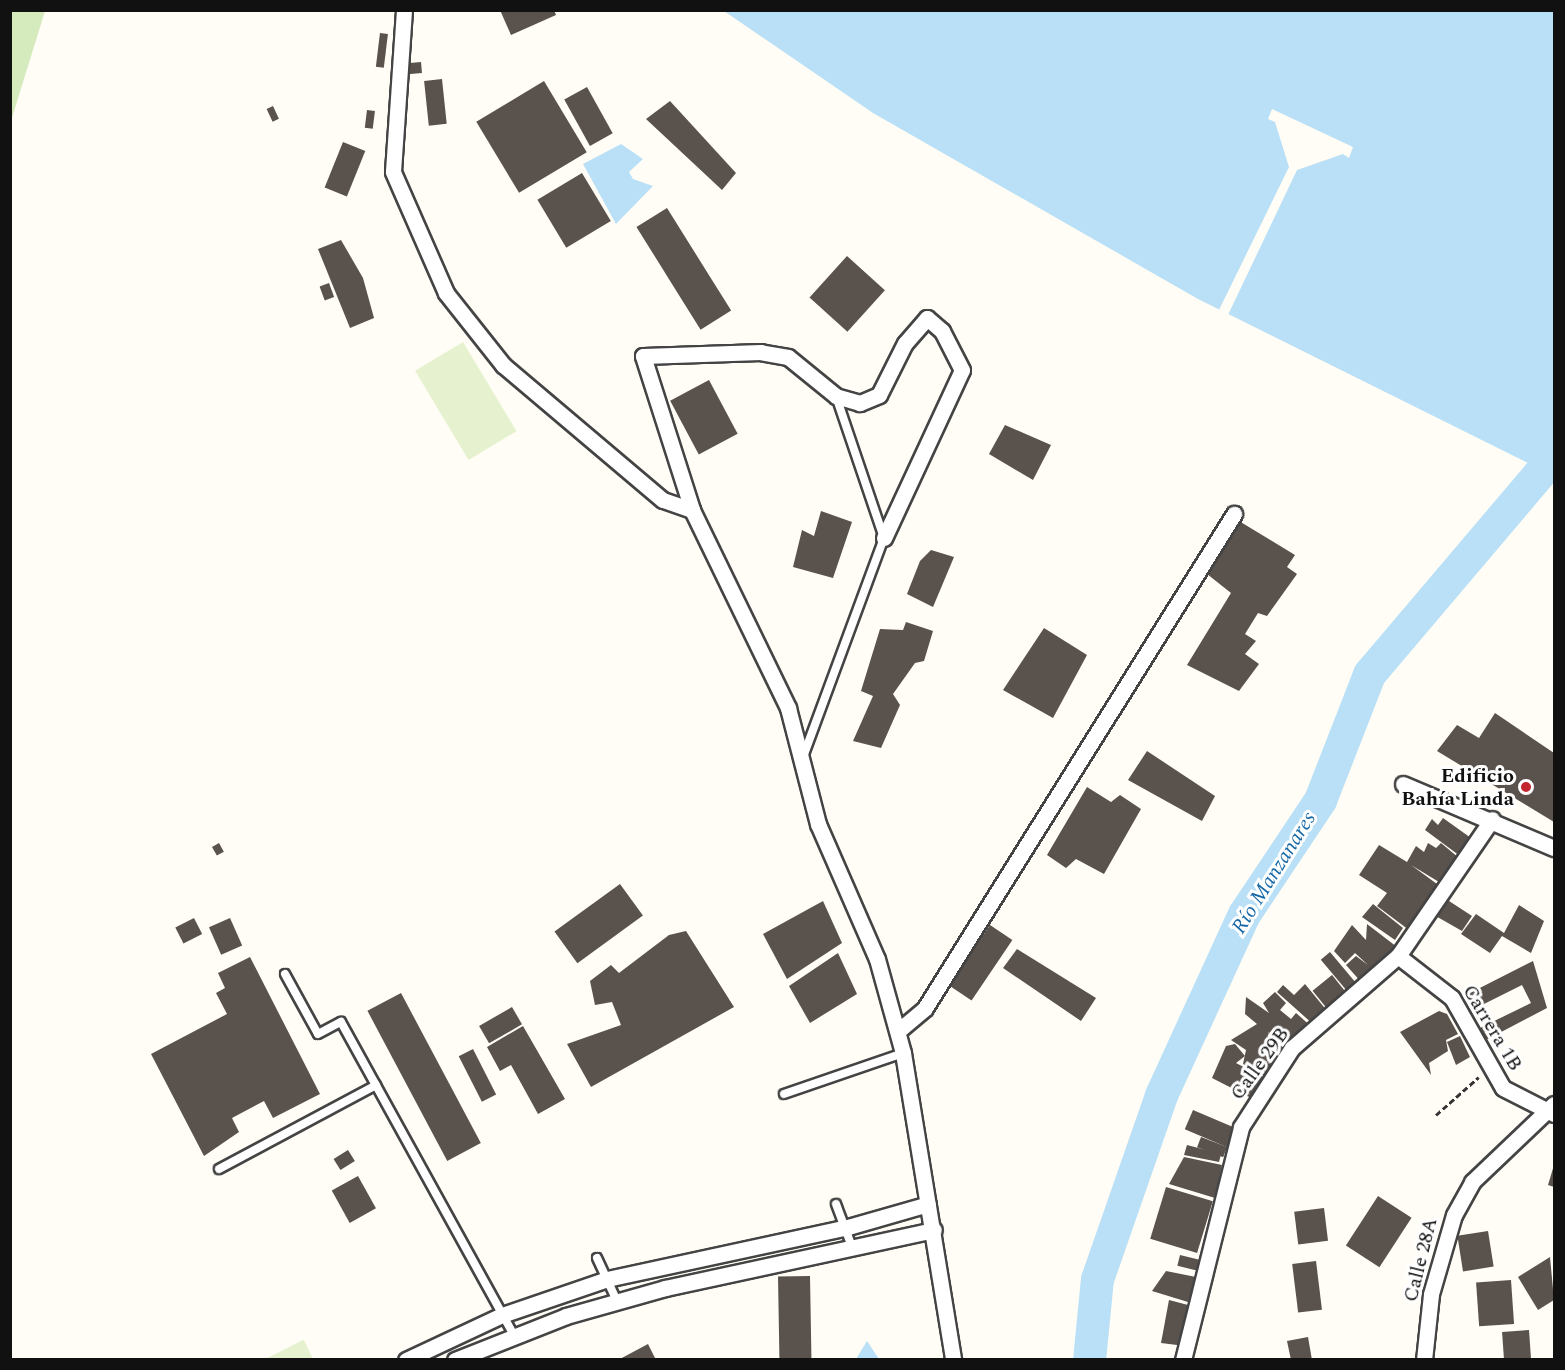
<!DOCTYPE html>
<html>
<head>
<meta charset="utf-8">
<style>
	body { margin:0 }
	#map { position:relative; width:1565px; height:1370px; overflow:hidden; background:#fffdf5; font-family:Spectral,serif }
	div>[style] { position:absolute }
	.green>* { inset:0; background:#d5ebbd }
	.pitch>* { inset:0; background:#e6f2cf; transform-origin:0 0 }
	.water>* { inset:0; background:#b9e0f7 }
	.pier>* { inset:0; background:#fffdf5 }
	.river>* { height:33px; margin:-16.5px; padding:0 16.5px; transform-origin:16.5px; border-radius:16.5px; background:#b9e0f7 }
	.building>* { inset:0; background:#5a524d; transform-origin:0 0 }
	.path>* { height:3px; margin-top:-1.5px; transform-origin:0; background:repeating-linear-gradient(90deg,#333 0 6px,transparent 0 9px) }
	.roads { filter:drop-shadow(2px 0 #444) drop-shadow(-2px 0 #444) drop-shadow(0 2px #444) drop-shadow(0 -2px #444) }
	.lane>* { height:8px; margin:-4px; padding:0 4px; transform-origin:4px; border-radius:4px; background:#fff }
	.street>* { height:15px; margin:-7.5px; padding:0 7.5px; transform-origin:7.5px; border-radius:7.5px; background:#fff }
	.dots>* { width:16px; height:16px; translate:-50% -50%; box-sizing:border-box; border:3px solid #fff; border-radius:50% }
	span { translate:-50% -50%; white-space:nowrap; text-align:center; line-height:1.15; -webkit-text-stroke:6px #fff; paint-order:stroke }
	.poi-label { font-size:20px; color:#111; font-weight:700 }
	.right { translate:-100% -50%; text-align:right }
	.street-label { font-size:20px; color:#111 }
	.water-label { font-size:21px; color:#1768a6; font-style:italic }
	.frame { position:absolute; inset:0; border:12px solid #111; pointer-events:none }
</style>
</head>
<body>
<div id="map">
	<div class="green">
		<div style="clip-path:polygon(11px 10px,45px 11px,11px 121px,10px 11px)"></div>
	</div>
	<div class="pitch">
		<div style="left:463px;top:342px;width:104px;height:56px;rotate:59deg"></div>
		<div style="clip-path:polygon(304px 1340px,313px 1359px,265px 1359px,303px 1340px)"></div>
	</div>
	<div class="water">
		<div style="clip-path:polygon(724px 11px,1554px 11px,1554px 481px,1542px 470px,1198px 299px,873px 113px)"></div>
		<div style="clip-path:polygon(621px 144px,643px 159px,629px 172px,633px 179px,653px 186px,616px 224px,583px 164px)"></div>
		<div style="clip-path:polygon(867px 1341px,879px 1359px,856px 1359px)"></div>
	</div>
	<div class="pier">
		<div style="clip-path:polygon(1272px 109px,1353px 147px,1349px 158px,1343px 154px,1297px 170px,1227px 317px,1218px 312px,1289px 167px,1275px 122px,1268px 119px)"></div>
	</div>
	<div class="river">
		<div style="left:1089px;top:1360px;width:81px;rotate:-84.4deg"></div>
		<div style="left:1097px;top:1279px;width:195px;rotate:-70.8deg"></div>
		<div style="left:1161px;top:1095px;width:199px;rotate:-65.4deg"></div>
		<div style="left:1244px;top:914px;width:137px;rotate:-56.3deg"></div>
		<div style="left:1320px;top:800px;width:135px;rotate:-68.7deg"></div>
		<div style="left:1369px;top:674px;width:267px;rotate:-49.7deg"></div>
	</div>
	<div class="building">
		<div style="clip-path:polygon(500px 10px,554px 10px,556px 15px,511px 35px)"></div>
		<div style="left:380px;top:33px;width:8px;height:34px;rotate:7deg"></div>
		<div style="left:421px;top:62px;width:11px;height:23px;rotate:85deg"></div>
		<div style="left:442px;top:79px;width:45px;height:18px;rotate:84deg"></div>
		<div style="left:544px;top:81px;width:83px;height:79px;rotate:59deg"></div>
		<div style="left:587px;top:87px;width:53px;height:26px;rotate:61deg"></div>
		<div style="clip-path:polygon(670px 101px,736px 173px,722px 190px,646px 119px)"></div>
		<div style="left:273px;top:106px;width:14px;height:7px;rotate:65deg"></div>
		<div style="left:367px;top:110px;width:8px;height:18px;rotate:7deg"></div>
		<div style="left:343px;top:142px;width:24px;height:49px;rotate:22deg"></div>
		<div style="left:582px;top:173px;width:56px;height:52px;rotate:59deg"></div>
		<div style="left:667px;top:208px;width:121px;height:36px;rotate:58deg"></div>
		<div style="clip-path:polygon(341px 240px,363px 278px,374px 318px,350px 328px,318px 249px)"></div>
		<div style="left:847px;top:256px;width:51px;height:56px;rotate:42deg"></div>
		<div style="left:329px;top:283px;width:15px;height:10px;rotate:70deg"></div>
		<div style="left:709px;top:380px;width:61px;height:44px;rotate:62deg"></div>
		<div style="clip-path:polygon(1005px 425px,1051px 445px,1033px 480px,989px 454px)"></div>
		<div style="clip-path:polygon(821px 511px,852px 522px,833px 578px,793px 567px,802px 530px,814px 536px)"></div>
		<div style="clip-path:polygon(1239px 521px,1295px 555px,1287px 567px,1297px 574px,1267px 616px,1258px 613px,1245px 634px,1256px 641px,1245px 654px,1259px 664px,1239px 691px,1187px 665px,1231px 593px,1202px 570px)"></div>
		<div style="clip-path:polygon(931px 550px,954px 557px,933px 607px,907px 594px,920px 561px)"></div>
		<div style="clip-path:polygon(906px 622px,933px 631px,924px 661px,915px 663px,893px 694px,900px 705px,881px 748px,853px 741px,873px 696px,861px 691px,880px 629px,903px 630px)"></div>
		<div style="clip-path:polygon(1044px 628px,1087px 655px,1053px 718px,1003px 690px)"></div>
		<div style="clip-path:polygon(1495px 713px,1554px 753px,1554px 822px,1437px 751px,1457px 725px,1479px 738px)"></div>
		<div style="clip-path:polygon(1147px 751px,1215px 796px,1202px 821px,1128px 780px)"></div>
		<div style="clip-path:polygon(1087px 787px,1111px 802px,1120px 795px,1141px 809px,1104px 874px,1076px 859px,1066px 868px,1047px 855px)"></div>
		<div style="clip-path:polygon(1443px 818px,1471px 838px,1460px 856px,1425px 830px,1432px 819px,1438px 825px)"></div>
		<div style="left:219px;top:843px;width:10px;height:8px;rotate:61deg"></div>
		<div style="clip-path:polygon(1428px 843px,1436px 848px,1441px 843px,1459px 858px,1439px 882px,1411px 865px,1437px 884px,1409px 930px,1377px 906px,1387px 893px,1359px 875px,1379px 845px,1407px 862px,1416px 846px,1424px 852px)"></div>
		<div style="left:620px;top:884px;width:39px;height:81px;rotate:54deg"></div>
		<div style="clip-path:polygon(1446px 899px,1472px 916px,1462px 931px,1434px 915px)"></div>
		<div style="clip-path:polygon(823px 901px,842px 943px,787px 979px,763px 934px)"></div>
		<div style="clip-path:polygon(1373px 904px,1403px 928px,1395px 940px,1362px 917px)"></div>
		<div style="clip-path:polygon(1519px 905px,1544px 921px,1531px 953px,1502px 936px,1490px 953px,1461px 934px,1476px 914px,1504px 933px)"></div>
		<div style="left:194px;top:918px;width:18px;height:21px;rotate:63deg"></div>
		<div style="left:230px;top:918px;width:30px;height:23px;rotate:66deg"></div>
		<div style="clip-path:polygon(1367px 924px,1397px 947px,1362px 983px,1346px 965px,1356px 956px,1368px 965px,1355px 953px,1345px 963px,1334px 951px,1352px 925px,1366px 940px)"></div>
		<div style="left:990px;top:925px;width:27px;height:73px;rotate:34deg"></div>
		<div style="clip-path:polygon(686px 931px,734px 1007px,591px 1087px,567px 1044px,621px 1025px,612px 1002px,595px 1005px,590px 981px,611px 965px,619px 973px,669px 935px)"></div>
		<div style="clip-path:polygon(1017px 949px,1096px 998px,1081px 1021px,1003px 968px)"></div>
		<div style="left:1330px;top:952px;width:45px;height:12px;rotate:50deg"></div>
		<div style="clip-path:polygon(838px 953px,857px 994px,810px 1023px,789px 986px)"></div>
		<div style="clip-path:polygon(250px 957px,320px 1094px,273px 1118px,264px 1101px,232px 1118px,239px 1132px,204px 1156px,151px 1054px,227px 1014px,216px 993px,225px 988px,218px 973px)"></div>
		<div style="clip-path:polygon(1533px 961px,1547px 1008px,1484px 1041px,1480px 1028px,1531px 1003px,1522px 985px,1472px 1010px,1466px 995px)"></div>
		<div style="left:1332px;top:975px;width:26px;height:25px;rotate:51deg"></div>
		<div style="clip-path:polygon(1305px 984px,1328px 1012px,1314px 1025px,1277px 992px,1283px 985px,1294px 995px)"></div>
		<div style="clip-path:polygon(1275px 992px,1286px 1003px,1280px 1010px,1291px 1019px,1296px 1013px,1313px 1028px,1270px 1079px,1243px 1064px,1246px 1050px,1231px 1040px,1257px 1024px,1245px 1014px,1246px 997px,1269px 1013px,1263px 1003px)"></div>
		<div style="left:401px;top:993px;width:170px;height:38px;rotate:62deg"></div>
		<div style="left:512px;top:1007px;width:20px;height:38px;rotate:60deg"></div>
		<div style="clip-path:polygon(1439px 1011px,1447px 1014px,1458px 1034px,1446px 1040px,1448px 1051px,1429px 1063px,1431px 1075px,1400px 1032px)"></div>
		<div style="clip-path:polygon(523px 1026px,565px 1099px,538px 1114px,511px 1065px,500px 1071px,487px 1047px)"></div>
		<div style="clip-path:polygon(1460px 1036px,1470px 1057px,1456px 1065px,1447px 1042px)"></div>
		<div style="clip-path:polygon(1235px 1044px,1245px 1056px,1236px 1063px,1267px 1079px,1255px 1100px,1212px 1078px,1226px 1046px)"></div>
		<div style="left:473px;top:1049px;width:51px;height:16px;rotate:63deg"></div>
		<div style="left:1193px;top:1110px;width:46px;height:21px;rotate:23deg"></div>
		<div style="left:1201px;top:1137px;width:28px;height:11px;rotate:21deg"></div>
		<div style="clip-path:polygon(1187px 1145px,1221px 1154px,1219px 1162px,1184px 1155px)"></div>
		<div style="left:348px;top:1150px;width:13px;height:17px;rotate:58deg"></div>
		<div style="clip-path:polygon(1184px 1157px,1222px 1165px,1215px 1198px,1169px 1184px)"></div>
		<div style="clip-path:polygon(1554px 1165px,1554px 1187px,1548px 1185px)"></div>
		<div style="left:358px;top:1176px;width:37px;height:30px;rotate:61deg"></div>
		<div style="left:1166px;top:1187px;width:49px;height:54px;rotate:17deg"></div>
		<div style="left:1378px;top:1196px;width:40px;height:59px;rotate:33deg"></div>
		<div style="left:1324px;top:1208px;width:33px;height:30px;rotate:83deg"></div>
		<div style="left:1488px;top:1231px;width:36px;height:31px;rotate:81deg"></div>
		<div style="left:1180px;top:1255px;width:21px;height:11px;rotate:14deg"></div>
		<div style="clip-path:polygon(1550px 1257px,1554px 1300px,1538px 1310px,1518px 1277px)"></div>
		<div style="left:1316px;top:1261px;width:49px;height:24px;rotate:83deg"></div>
		<div style="clip-path:polygon(1166px 1271px,1196px 1277px,1188px 1302px,1152px 1291px)"></div>
		<div style="left:810px;top:1276px;width:84px;height:32px;rotate:89deg"></div>
		<div style="left:1511px;top:1280px;width:44px;height:35px;rotate:86deg"></div>
		<div style="clip-path:polygon(1169px 1300px,1188px 1305px,1185px 1346px,1161px 1343px)"></div>
		<div style="left:1529px;top:1330px;width:30px;height:27px;rotate:86deg"></div>
		<div style="clip-path:polygon(1308px 1337px,1312px 1360px,1291px 1360px,1287px 1341px)"></div>
		<div style="clip-path:polygon(648px 1344px,656px 1360px,618px 1360px)"></div>
	</div>
	<div class="path">
		<div style="left:1436px;top:1115px;width:57px;rotate:-41.5deg"></div>
	</div>
	<div class="roads">
		<div class="lane">
			<div style="left:803px;top:757px;width:233px;rotate:-69.7deg"></div>
			<div style="left:884px;top:538px;width:150px;rotate:-108.7deg"></div>
			<div style="left:285px;top:974px;width:68px;rotate:61.2deg"></div>
			<div style="left:318px;top:1034px;width:26px;rotate:-28deg"></div>
			<div style="left:341px;top:1022px;width:356px;rotate:61.1deg"></div>
			<div style="left:784px;top:1094px;width:126px;rotate:-19deg"></div>
			<div style="left:219px;top:1169px;width:178px;rotate:-28.1deg"></div>
			<div style="left:836px;top:1204px;width:46px;rotate:69.6deg"></div>
			<div style="left:597px;top:1258px;width:47px;rotate:65.1deg"></div>
		</div>
		<div class="street">
			<div style="left:404px;top:10px;width:162px;rotate:93.9deg"></div>
			<div style="left:393px;top:172px;width:132px;rotate:66.3deg"></div>
			<div style="left:446px;top:293px;width:92px;rotate:51.6deg"></div>
			<div style="left:503px;top:365px;width:209px;rotate:40.2deg"></div>
			<div style="left:663px;top:500px;width:31px;rotate:19deg"></div>
			<div style="left:884px;top:538px;width:185px;rotate:-65.1deg"></div>
			<div style="left:962px;top:370px;width:44px;rotate:-117.1deg"></div>
			<div style="left:942px;top:331px;width:20px;rotate:-139deg"></div>
			<div style="left:927px;top:318px;width:33px;rotate:131deg"></div>
			<div style="left:905px;top:343px;width:58px;rotate:116.6deg"></div>
			<div style="left:879px;top:395px;width:21px;rotate:157deg"></div>
			<div style="left:860px;top:403px;width:25px;rotate:-164deg"></div>
			<div style="left:836px;top:396px;width:62px;rotate:-140.9deg"></div>
			<div style="left:788px;top:357px;width:27px;rotate:-170deg"></div>
			<div style="left:761px;top:352px;width:118px;rotate:178.1deg"></div>
			<div style="left:643px;top:356px;width:162px;rotate:72.3deg"></div>
			<div style="left:692px;top:510px;width:220px;rotate:64.1deg"></div>
			<div style="left:788px;top:708px;width:120px;rotate:75.5deg"></div>
			<div style="left:818px;top:824px;width:147px;rotate:66.4deg"></div>
			<div style="left:877px;top:959px;width:98px;rotate:74.5deg"></div>
			<div style="left:903px;top:1053px;width:311px;rotate:80.7deg"></div>
			<div style="left:1403px;top:784px;width:164px;rotate:23deg"></div>
			<div style="left:1398px;top:956px;width:68px;rotate:37.9deg"></div>
			<div style="left:1452px;top:998px;width:103px;rotate:60.5deg"></div>
			<div style="left:1503px;top:1088px;width:57px;rotate:27deg"></div>
			<div style="left:898px;top:1031px;width:35px;rotate:-40deg"></div>
			<div style="left:925px;top:1008px;width:583px;rotate:-57.97deg"></div>
			<div style="left:406px;top:1360px;width:106px;rotate:-25.1deg"></div>
			<div style="left:502px;top:1315px;width:111px;rotate:-18.9deg"></div>
			<div style="left:607px;top:1279px;width:247px;rotate:-12.2deg"></div>
			<div style="left:848px;top:1227px;width:83px;rotate:-16deg"></div>
			<div style="left:455px;top:1360px;width:119px;rotate:-21.6deg"></div>
			<div style="left:566px;top:1316px;width:103px;rotate:-15.8deg"></div>
			<div style="left:665px;top:1288px;width:275px;rotate:-12.2deg"></div>
			<div style="left:1183px;top:1360px;width:240px;rotate:-76deg"></div>
			<div style="left:1241px;top:1127px;width:94px;rotate:-57.2deg"></div>
			<div style="left:1292px;top:1048px;width:140px;rotate:-41deg"></div>
			<div style="left:1398px;top:956px;width:166px;rotate:-55.5deg"></div>
			<div style="left:1424px;top:1360px;width:66px;rotate:-83.9deg"></div>
			<div style="left:1431px;top:1294px;width:82px;rotate:-73.8deg"></div>
			<div style="left:1454px;top:1215px;width:38px;rotate:-61deg"></div>
			<div style="left:1472px;top:1182px;width:113px;rotate:-43.6deg"></div>
		</div>
	</div>
	<div class="dots">
		<div style="left:1526px;top:787px;background:#c4262e"></div>
	</div>
	<div class="poi-label">
		<span class="right" style="left:1514px;top:788px">Edificio<br>Bahía Linda</span>
	</div>
	<div class="street-label">
		<span style="left:1492px;top:1028px;rotate:59deg">Carrera 1B</span>
		<span style="left:1260px;top:1064px;rotate:-54deg">Calle 29B</span>
		<span style="left:1421px;top:1260px;rotate:-76deg">Calle 28A</span>
	</div>
	<div class="water-label">
		<span style="left:1274px;top:873px;rotate:-58deg">Río Manzanares</span>
	</div>
	<div class="frame"></div>
</div>
</body>
</html>
